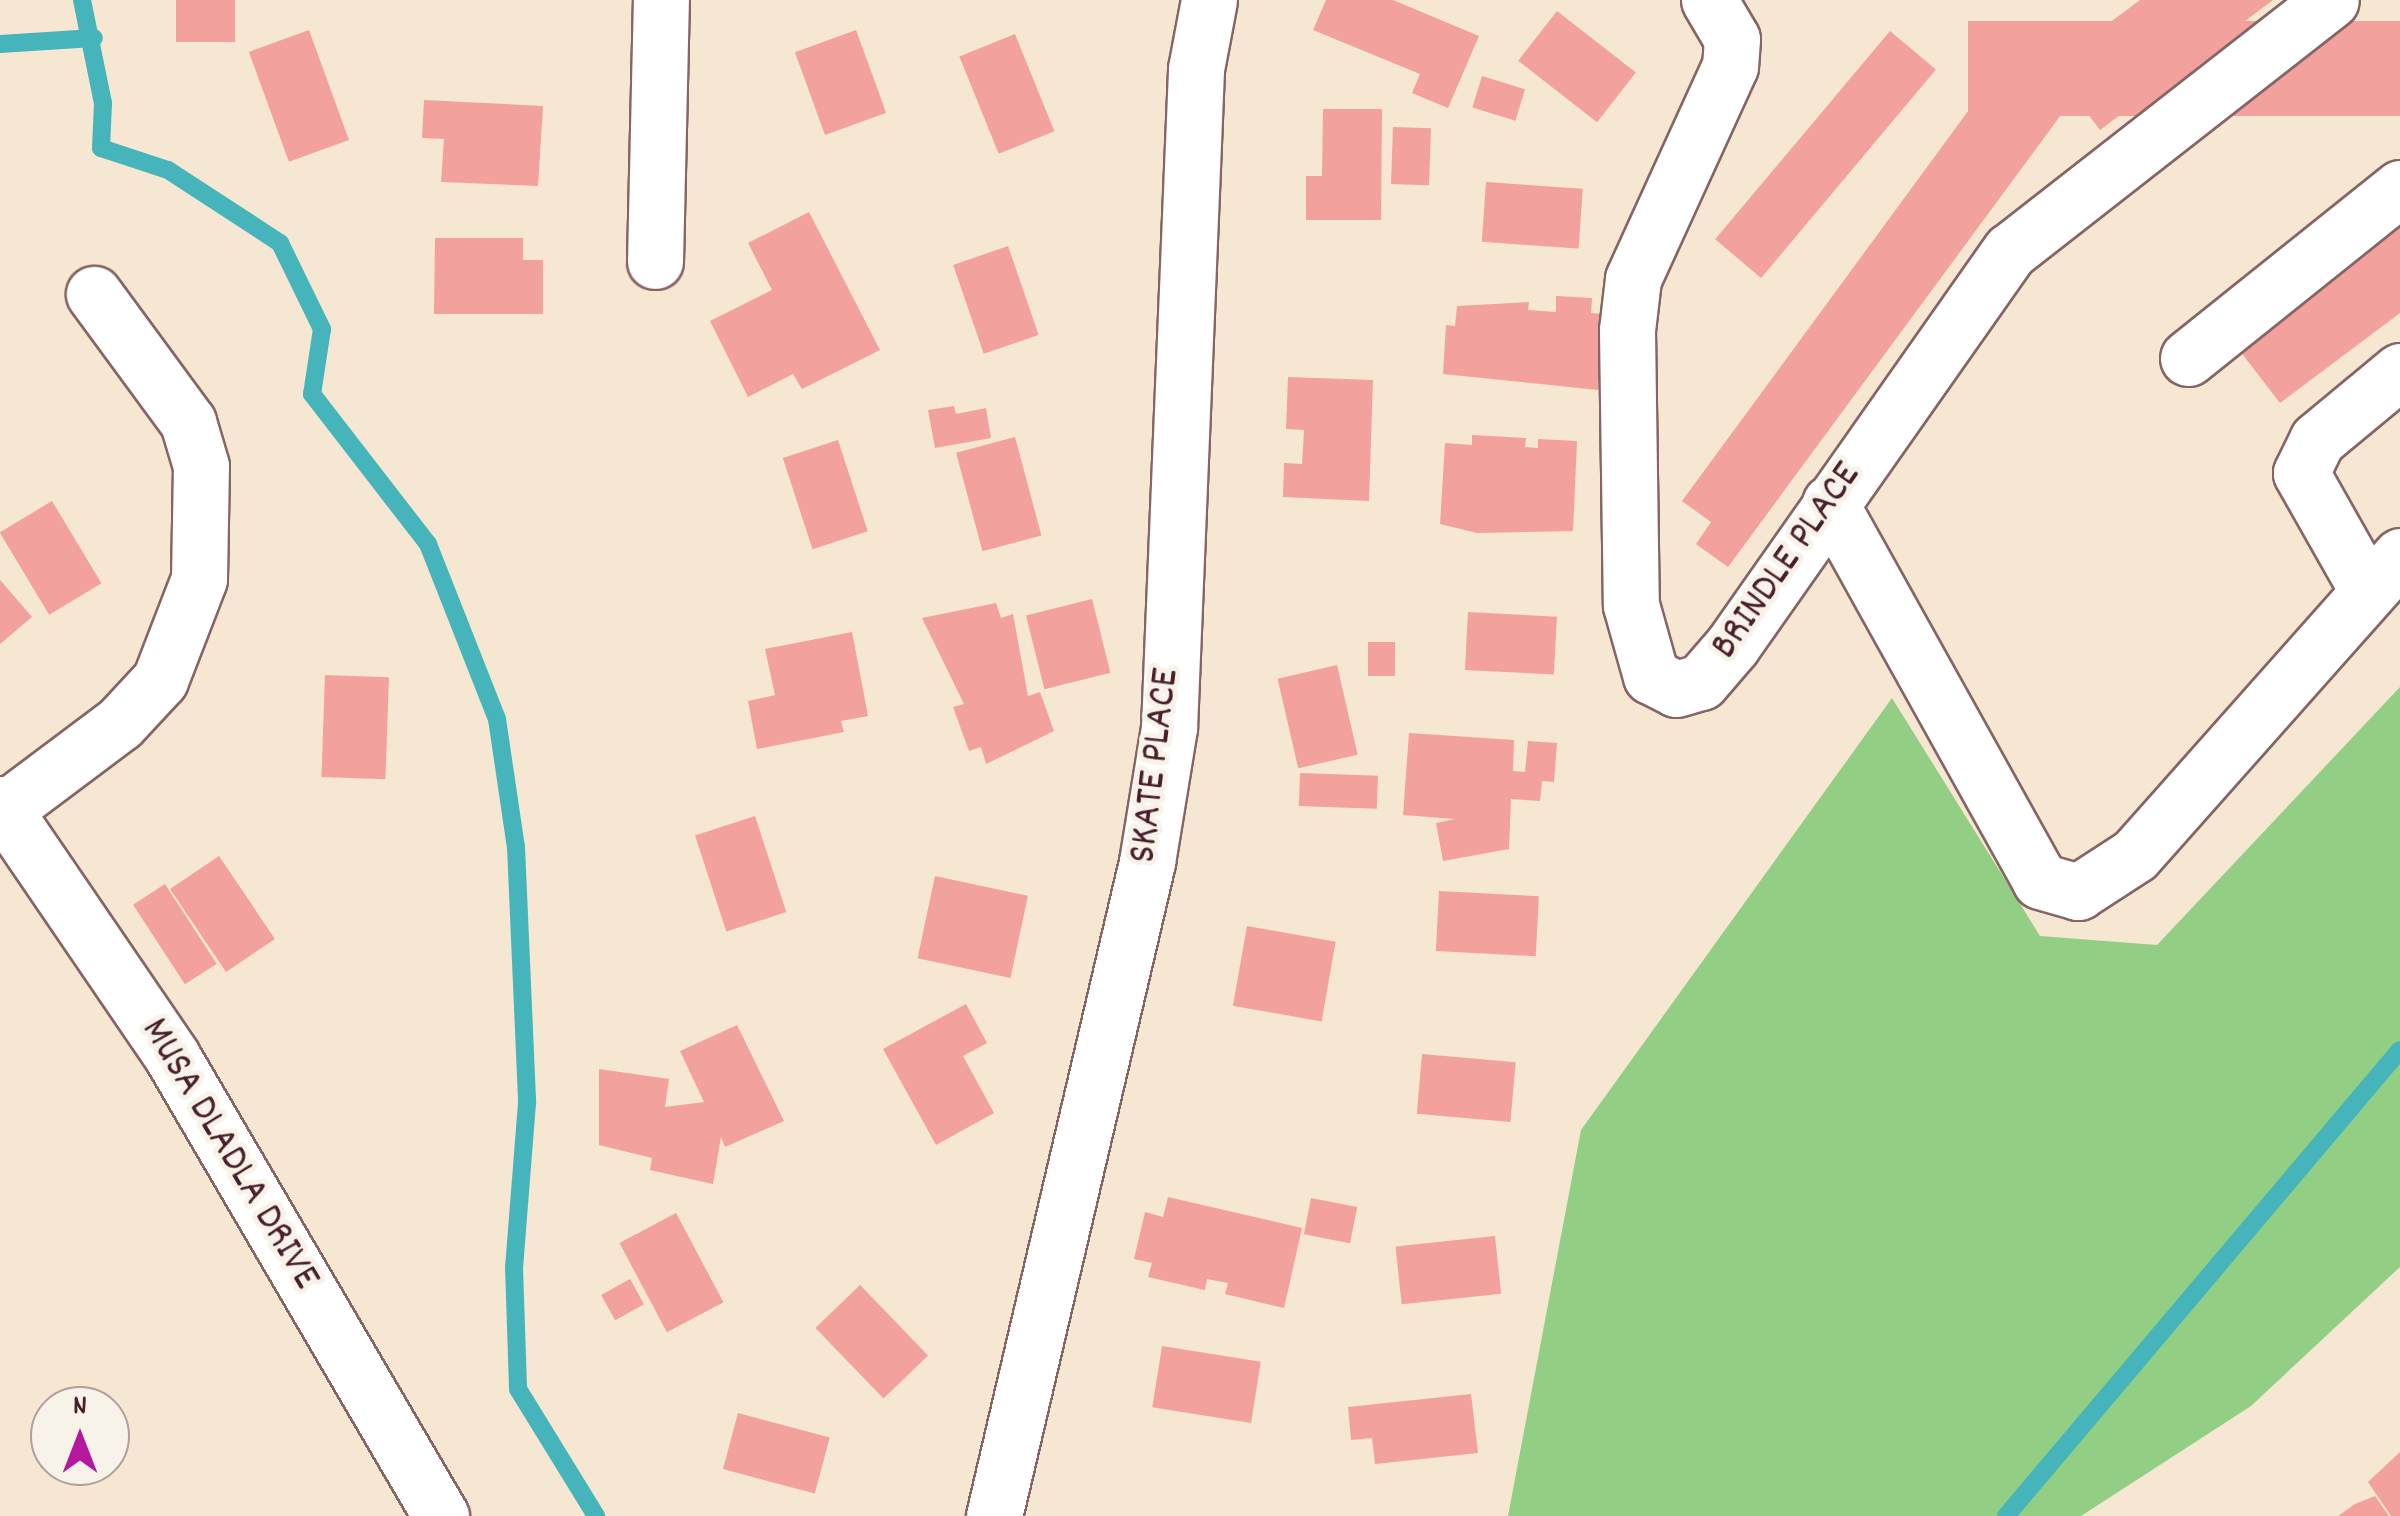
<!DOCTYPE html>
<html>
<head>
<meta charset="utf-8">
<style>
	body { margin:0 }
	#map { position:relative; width:2400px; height:1516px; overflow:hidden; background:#f5e7d1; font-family:Dekko,sans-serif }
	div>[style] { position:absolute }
	.green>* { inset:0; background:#92cf84 }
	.stream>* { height:18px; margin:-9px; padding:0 9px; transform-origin:9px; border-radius:9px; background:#45b5bb }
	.building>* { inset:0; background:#f2a19c; transform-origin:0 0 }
	.roads { filter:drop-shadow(2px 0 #866565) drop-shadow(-2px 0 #866565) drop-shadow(0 2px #866565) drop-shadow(0 -2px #866565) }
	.minor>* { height:55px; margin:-27.5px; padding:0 27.5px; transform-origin:27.5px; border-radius:27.5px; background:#fff }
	span { translate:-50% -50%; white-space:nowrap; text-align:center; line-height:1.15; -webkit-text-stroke:10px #f7f3e8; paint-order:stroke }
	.street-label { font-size:40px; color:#4a1f2b }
	.north { position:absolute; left:30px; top:1386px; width:100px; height:100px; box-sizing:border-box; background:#f7f3e8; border:2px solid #b29e9c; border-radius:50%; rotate:0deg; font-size:28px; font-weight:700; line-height:40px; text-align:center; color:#4a1f2b }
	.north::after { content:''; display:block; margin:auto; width:35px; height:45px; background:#b5179e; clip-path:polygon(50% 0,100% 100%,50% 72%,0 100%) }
</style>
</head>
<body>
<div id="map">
	<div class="green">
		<div style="clip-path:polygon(2400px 687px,2400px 1267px,2251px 1406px,2081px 1516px,1508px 1516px,1581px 1130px,1892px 698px,2040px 936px,2157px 945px)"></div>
	</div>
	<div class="stream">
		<div style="left:82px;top:0;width:105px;rotate:78.5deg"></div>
		<div style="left:103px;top:103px;width:45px;rotate:92.5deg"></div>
		<div style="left:101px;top:148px;width:71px;rotate:18.2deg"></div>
		<div style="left:168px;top:170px;width:134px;rotate:33.1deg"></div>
		<div style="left:280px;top:243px;width:96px;rotate:64deg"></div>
		<div style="left:322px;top:329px;width:66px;rotate:98.7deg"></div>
		<div style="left:312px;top:394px;width:190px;rotate:52.3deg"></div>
		<div style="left:428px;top:544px;width:188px;rotate:68.5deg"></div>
		<div style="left:497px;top:719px;width:129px;rotate:81.6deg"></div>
		<div style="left:516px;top:847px;width:256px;rotate:87.5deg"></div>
		<div style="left:527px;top:1103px;width:165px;rotate:94.5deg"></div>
		<div style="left:514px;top:1267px;width:122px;rotate:88.1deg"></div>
		<div style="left:518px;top:1389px;width:149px;rotate:58.4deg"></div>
		<div style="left:0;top:44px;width:94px;rotate:-3.7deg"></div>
		<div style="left:2006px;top:1516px;width:610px;rotate:-49.79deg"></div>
	</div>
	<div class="building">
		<div style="left:176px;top:0;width:59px;height:42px"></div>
		<div style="clip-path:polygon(1326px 0,1393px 0,1479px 36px,1448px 108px,1412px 93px,1420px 74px,1313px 30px)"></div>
		<div style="clip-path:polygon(2140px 0,2273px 0,2100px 130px,2078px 101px,2102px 82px,2077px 47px)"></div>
		<div style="left:1557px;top:11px;width:100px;height:63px;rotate:38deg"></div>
		<div style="left:2400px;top:21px;width:95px;height:432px;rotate:90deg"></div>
		<div style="left:309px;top:30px;width:117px;height:64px;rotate:70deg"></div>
		<div style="left:856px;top:30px;width:88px;height:65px;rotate:70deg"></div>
		<div style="left:1890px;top:31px;width:60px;height:272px;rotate:40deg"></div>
		<div style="left:1015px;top:34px;width:105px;height:60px;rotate:68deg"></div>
		<div style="clip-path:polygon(2018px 43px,2080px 89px,1728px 567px,1696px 544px,1711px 522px,1682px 501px)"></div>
		<div style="left:1482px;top:76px;width:45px;height:33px;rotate:17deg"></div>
		<div style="clip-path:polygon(424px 100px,543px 106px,538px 186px,441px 182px,444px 139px,422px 138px)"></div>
		<div style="clip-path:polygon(1323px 109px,1382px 109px,1381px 220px,1306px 220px,1306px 176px,1322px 176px)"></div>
		<div style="left:1393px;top:127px;width:38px;height:57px;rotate:2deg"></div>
		<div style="left:1486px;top:182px;width:97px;height:60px;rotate:4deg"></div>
		<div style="clip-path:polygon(809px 212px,880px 350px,802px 389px,793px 374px,748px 397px,710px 321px,772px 290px,748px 243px)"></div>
		<div style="clip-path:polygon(2400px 216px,2400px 313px,2280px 403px,2233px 342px)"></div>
		<div style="clip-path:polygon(435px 238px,523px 238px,523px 260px,543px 260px,543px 314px,434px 314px)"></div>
		<div style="left:1008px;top:246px;width:94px;height:58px;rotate:71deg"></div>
		<div style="clip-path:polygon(1556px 296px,1592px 298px,1591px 313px,1603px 314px,1598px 390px,1443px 374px,1446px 325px,1455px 326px,1457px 306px,1529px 302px,1528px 310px,1556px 312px)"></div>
		<div style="clip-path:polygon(1288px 377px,1373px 380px,1369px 501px,1283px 497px,1284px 463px,1302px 464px,1304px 430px,1286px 429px)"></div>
		<div style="clip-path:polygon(954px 406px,956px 414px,986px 408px,991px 438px,935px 448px,928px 410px)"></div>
		<div style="clip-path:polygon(1472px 435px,1526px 438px,1525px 447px,1538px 448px,1538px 439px,1577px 441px,1573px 531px,1477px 533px,1440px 524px,1445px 443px,1472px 445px)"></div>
		<div style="left:1015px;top:437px;width:102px;height:61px;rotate:75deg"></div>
		<div style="left:838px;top:440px;width:96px;height:58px;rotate:72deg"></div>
		<div style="left:52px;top:501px;width:96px;height:61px;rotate:59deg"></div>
		<div style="clip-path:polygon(0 580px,32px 617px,0 644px)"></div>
		<div style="left:1092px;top:599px;width:76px;height:68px;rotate:76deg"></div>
		<div style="clip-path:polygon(996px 603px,1001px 618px,1013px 614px,1028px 696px,1040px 692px,1054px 731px,986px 764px,981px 747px,969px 751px,953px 707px,964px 704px,922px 618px)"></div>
		<div style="left:1468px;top:612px;width:89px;height:58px;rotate:3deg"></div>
		<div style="clip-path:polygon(852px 632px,868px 716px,841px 721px,844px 732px,757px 749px,748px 701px,775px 695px,765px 649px)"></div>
		<div style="left:1368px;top:642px;width:27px;height:34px"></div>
		<div style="left:1337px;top:665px;width:92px;height:61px;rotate:77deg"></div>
		<div style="left:325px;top:675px;width:64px;height:102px;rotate:2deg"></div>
		<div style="clip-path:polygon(1409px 733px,1514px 740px,1513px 771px,1525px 772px,1528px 741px,1557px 743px,1554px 782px,1542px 781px,1540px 801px,1511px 799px,1509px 849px,1443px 861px,1436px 823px,1455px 819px,1403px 815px)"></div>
		<div style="left:1300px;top:773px;width:78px;height:33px;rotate:2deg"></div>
		<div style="left:755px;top:816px;width:101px;height:63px;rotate:72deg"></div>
		<div style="left:219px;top:856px;width:100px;height:59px;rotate:56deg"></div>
		<div style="left:935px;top:876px;width:95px;height:84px;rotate:12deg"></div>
		<div style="left:165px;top:884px;width:95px;height:38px;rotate:57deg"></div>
		<div style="left:1439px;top:891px;width:100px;height:60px;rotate:3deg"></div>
		<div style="left:1247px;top:926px;width:90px;height:81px;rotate:10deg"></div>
		<div style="clip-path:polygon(966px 1004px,987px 1043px,963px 1056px,994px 1113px,936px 1145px,883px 1049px)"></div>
		<div style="clip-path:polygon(737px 1025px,784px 1121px,725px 1147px,721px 1137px,713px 1184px,650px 1170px,652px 1158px,599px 1145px,599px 1069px,669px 1079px,665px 1107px,704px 1102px,680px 1051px)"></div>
		<div style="left:1422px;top:1054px;width:94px;height:60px;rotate:5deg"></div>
		<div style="clip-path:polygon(1168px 1197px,1302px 1228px,1284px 1308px,1225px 1294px,1228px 1283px,1207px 1279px,1205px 1290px,1148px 1277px,1152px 1263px,1134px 1259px,1145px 1212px,1163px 1217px)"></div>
		<div style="left:1311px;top:1198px;width:47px;height:37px;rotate:11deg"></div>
		<div style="left:676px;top:1213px;width:101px;height:64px;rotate:62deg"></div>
		<div style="left:1495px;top:1236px;width:58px;height:100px;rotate:84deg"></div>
		<div style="left:630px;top:1279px;width:29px;height:33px;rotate:61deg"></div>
		<div style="left:860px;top:1285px;width:98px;height:62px;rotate:46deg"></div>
		<div style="left:1162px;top:1346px;width:100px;height:62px;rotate:9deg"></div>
		<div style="clip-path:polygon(1471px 1394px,1478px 1453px,1375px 1464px,1372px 1438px,1351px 1440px,1348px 1407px)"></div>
		<div style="left:738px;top:1413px;width:95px;height:58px;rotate:15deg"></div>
		<div style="clip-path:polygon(2400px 1452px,2400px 1516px,2391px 1516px,2368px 1482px)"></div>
		<div style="clip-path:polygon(2375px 1496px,2389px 1516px,2338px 1516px,2355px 1504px)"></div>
	</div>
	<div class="roads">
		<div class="minor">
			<div style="left:1709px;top:0;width:45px;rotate:59.5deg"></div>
			<div style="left:1732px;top:39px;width:27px;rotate:94deg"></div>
			<div style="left:1730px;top:66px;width:234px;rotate:114.5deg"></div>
			<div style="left:1633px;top:279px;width:51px;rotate:96.7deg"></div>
			<div style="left:1627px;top:330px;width:275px;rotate:89.2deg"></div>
			<div style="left:1631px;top:605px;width:74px;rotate:74.3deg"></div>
			<div style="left:1651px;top:676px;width:28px;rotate:27deg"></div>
			<div style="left:1676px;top:689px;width:26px;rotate:-16deg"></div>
			<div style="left:1701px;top:682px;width:48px;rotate:-49.3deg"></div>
			<div style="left:1732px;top:646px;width:483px;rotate:-54.9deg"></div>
			<div style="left:2010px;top:251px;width:407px;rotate:-38deg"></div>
			<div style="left:655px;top:261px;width:261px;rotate:-88.7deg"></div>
			<div style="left:2188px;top:358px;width:272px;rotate:-38.7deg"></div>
			<div style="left:1830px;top:503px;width:432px;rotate:60.9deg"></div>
			<div style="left:2040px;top:881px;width:40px;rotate:16deg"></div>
			<div style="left:2078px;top:892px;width:68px;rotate:-33deg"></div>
			<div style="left:2135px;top:855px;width:400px;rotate:-48.4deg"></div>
			<div style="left:2365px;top:586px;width:130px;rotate:-119.5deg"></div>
			<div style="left:2301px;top:473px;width:37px;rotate:-64deg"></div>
			<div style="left:2317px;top:440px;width:108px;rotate:-39.7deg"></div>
			<div style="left:0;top:804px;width:307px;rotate:55.7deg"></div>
			<div style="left:173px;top:1058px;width:531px;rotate:59.67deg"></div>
			<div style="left:4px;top:810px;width:145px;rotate:-36.9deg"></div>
			<div style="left:120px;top:723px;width:59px;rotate:-47.1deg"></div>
			<div style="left:160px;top:680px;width:108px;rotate:-68.9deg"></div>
			<div style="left:199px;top:579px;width:113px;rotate:-89deg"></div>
			<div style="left:201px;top:466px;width:46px;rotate:-106.5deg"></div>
			<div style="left:188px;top:422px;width:159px;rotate:-126.3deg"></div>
			<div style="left:994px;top:1516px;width:672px;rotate:-76.83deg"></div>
			<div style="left:1147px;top:862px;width:136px;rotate:-80.7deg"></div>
			<div style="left:1169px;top:728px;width:660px;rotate:-87.65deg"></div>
			<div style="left:1196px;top:69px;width:70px;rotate:-79.3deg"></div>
		</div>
	</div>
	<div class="street-label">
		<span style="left:1788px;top:562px;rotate:-55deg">BRINDLE PLACE</span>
		<span style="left:1157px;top:766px;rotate:-83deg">SKATE PLACE</span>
		<span style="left:228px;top:1155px;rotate:59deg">MUSA DLADLA DRIVE</span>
	</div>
	<div class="north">N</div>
</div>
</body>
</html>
